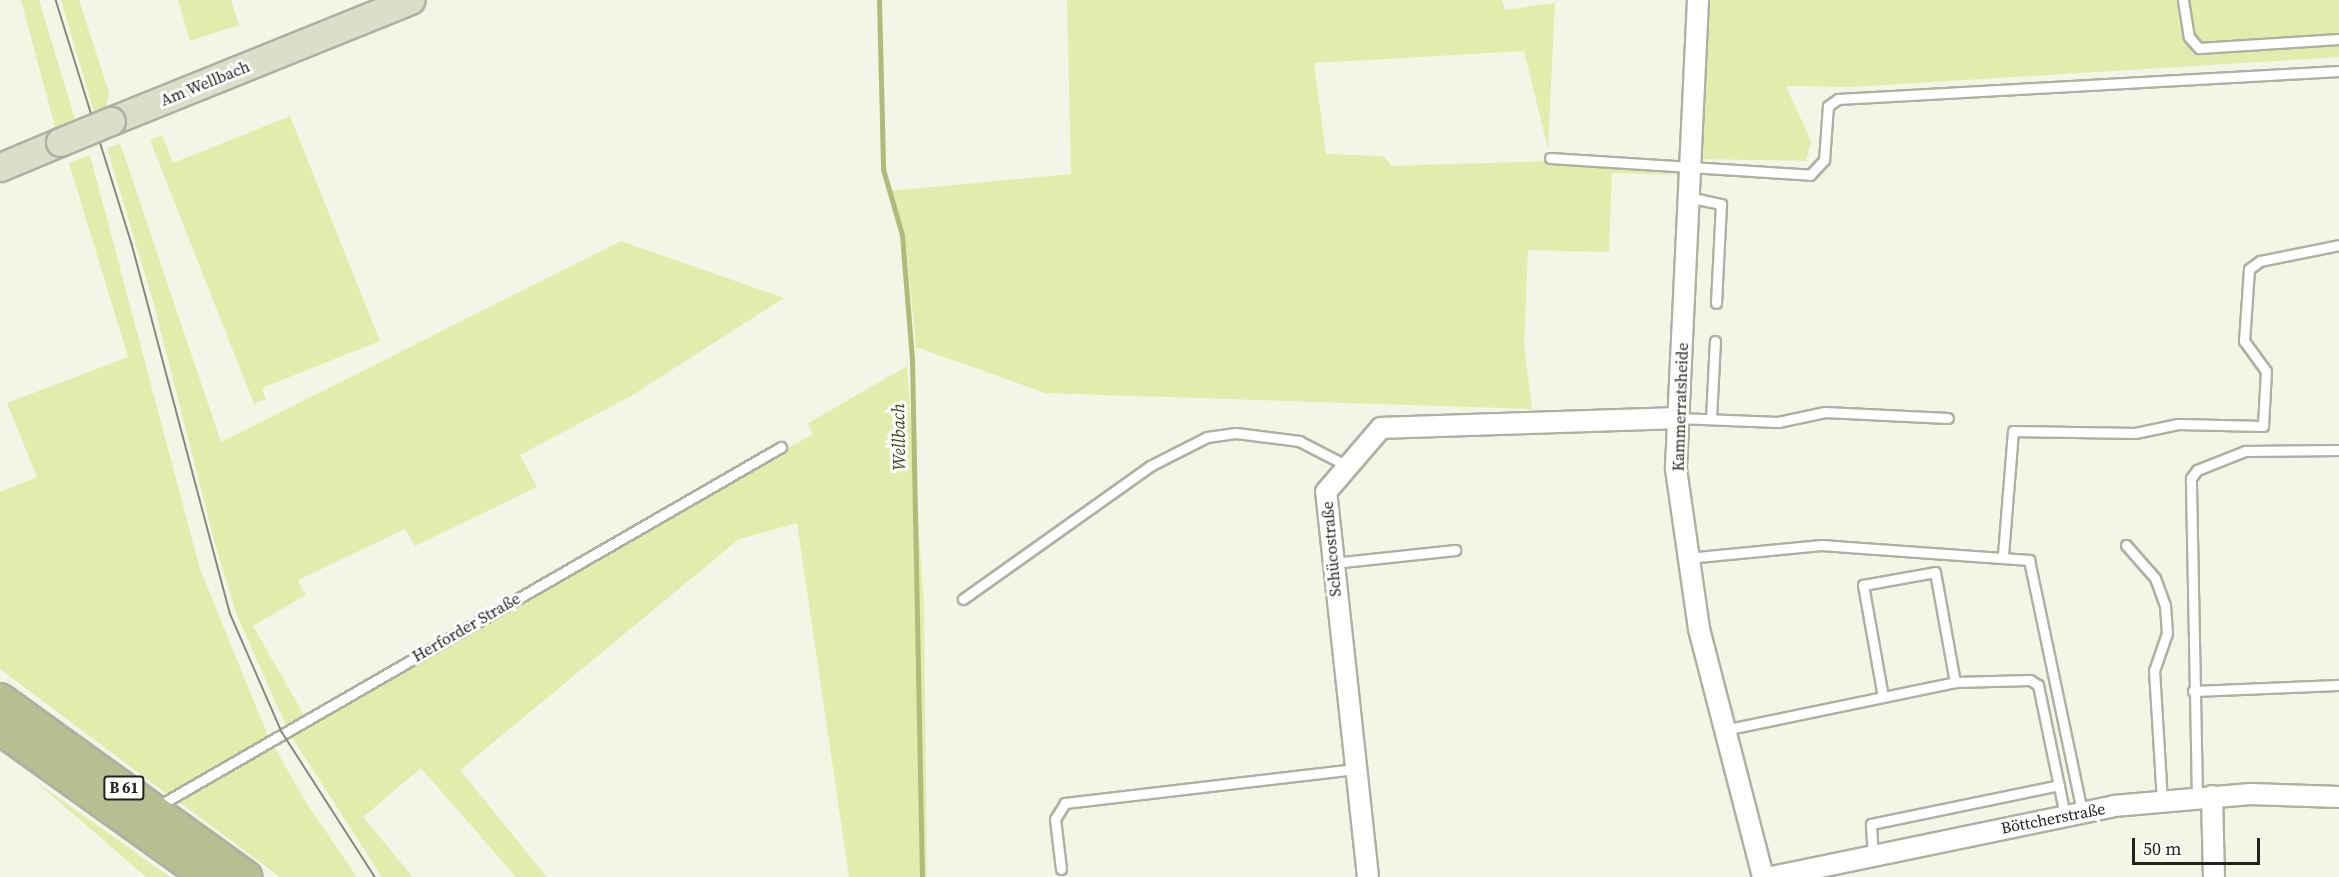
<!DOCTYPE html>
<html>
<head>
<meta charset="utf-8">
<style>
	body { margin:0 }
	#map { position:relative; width:2339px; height:877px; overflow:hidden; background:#f3f6e7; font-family:"Source Serif 4",serif }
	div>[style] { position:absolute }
	.green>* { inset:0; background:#e3ecac }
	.stream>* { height:5px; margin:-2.5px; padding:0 2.5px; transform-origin:2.5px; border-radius:2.5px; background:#b1ba79 }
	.roads { filter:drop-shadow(2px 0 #aeb1a2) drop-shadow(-2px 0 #aeb1a2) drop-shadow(0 2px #aeb1a2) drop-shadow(0 -2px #aeb1a2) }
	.service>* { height:9px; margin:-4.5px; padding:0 4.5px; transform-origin:4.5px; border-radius:4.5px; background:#fff }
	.minor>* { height:20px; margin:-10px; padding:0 10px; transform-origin:10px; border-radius:10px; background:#fff }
	.secondary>* { height:27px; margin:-13.5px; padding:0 13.5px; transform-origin:13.5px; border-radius:13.5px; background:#dbdec9 }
	.primary>* { height:30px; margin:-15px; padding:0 15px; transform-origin:15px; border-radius:15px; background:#b8bd92 }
	.tram>* { height:1.5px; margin:-0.75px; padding:0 0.75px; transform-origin:0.75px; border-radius:0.75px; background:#86887d }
	.bridges { filter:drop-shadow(2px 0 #aeb1a2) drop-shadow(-2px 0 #aeb1a2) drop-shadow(0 2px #aeb1a2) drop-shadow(0 -2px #aeb1a2) }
	.secondary-bridge>* { height:27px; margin:-13.5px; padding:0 13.5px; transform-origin:13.5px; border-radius:13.5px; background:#dbdec9 }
	span { translate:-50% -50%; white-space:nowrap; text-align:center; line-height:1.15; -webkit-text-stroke:6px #fff; paint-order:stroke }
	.shield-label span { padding:2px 4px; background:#fff; border:2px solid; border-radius:4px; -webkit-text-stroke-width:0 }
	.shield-label { font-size:15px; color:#22231d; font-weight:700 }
	.street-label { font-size:16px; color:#22231d }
	.water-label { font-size:18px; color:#404514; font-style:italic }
	.scale { position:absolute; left:2132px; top:838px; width:128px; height:27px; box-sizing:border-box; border:3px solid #22231d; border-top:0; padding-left:8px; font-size:18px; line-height:21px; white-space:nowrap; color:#22231d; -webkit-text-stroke:4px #fff; paint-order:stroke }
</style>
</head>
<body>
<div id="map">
	<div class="green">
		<div style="clip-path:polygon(21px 0,39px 0,75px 119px,55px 127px)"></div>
		<div style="clip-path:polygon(61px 0,79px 0,109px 92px,106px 107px,94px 112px)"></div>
		<div style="clip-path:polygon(178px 0,231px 0,239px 25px,190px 41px)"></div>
		<div style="clip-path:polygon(1067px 0,1502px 0,1505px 10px,1555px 3px,1548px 149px,1524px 51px,1314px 63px,1326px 154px,1383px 156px,1392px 166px,1551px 161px,1681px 175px,1612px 173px,1609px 252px,1528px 250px,1524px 344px,1532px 409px,1045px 393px,916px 347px,905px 234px,890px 191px,1071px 174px)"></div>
		<div style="clip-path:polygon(1706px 0,2339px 0,2339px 57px,1852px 87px,1786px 86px,1811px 141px,1806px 161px,1699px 159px)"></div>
		<div style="clip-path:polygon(290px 116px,380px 341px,262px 388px,266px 399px,254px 404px,150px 140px,162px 135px,173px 163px)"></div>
		<div style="clip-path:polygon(120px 143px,221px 442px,621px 241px,784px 298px,631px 396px,520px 455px,537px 487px,415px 546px,405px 529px,298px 580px,306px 595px,253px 626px,304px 715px,286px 726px,236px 613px,215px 544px,153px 301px,107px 148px)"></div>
		<div style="clip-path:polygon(90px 155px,200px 569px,268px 736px,167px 794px,0 669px,0 492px,37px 477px,7px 403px,128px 357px,69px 163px)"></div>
		<div style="clip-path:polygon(907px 366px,924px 606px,927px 877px,849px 877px,797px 523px,739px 539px,460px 770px,547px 877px,516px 877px,421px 768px,363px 817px,413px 877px,382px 877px,289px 733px,813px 434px,807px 424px)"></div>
		<div style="clip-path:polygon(272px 743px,307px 804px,357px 877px,280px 877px,175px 799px)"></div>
		<div style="clip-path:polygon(35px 781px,170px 877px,146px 877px)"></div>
	</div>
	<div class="stream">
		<div style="left:879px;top:0;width:169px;rotate:88.6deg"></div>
		<div style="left:883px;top:169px;width:69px;rotate:73.9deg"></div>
		<div style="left:902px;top:235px;width:123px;rotate:85.4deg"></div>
		<div style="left:912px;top:358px;width:519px;rotate:88.9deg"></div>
	</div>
	<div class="roads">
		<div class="service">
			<div style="left:2183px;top:0;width:37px;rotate:81deg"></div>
			<div style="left:2189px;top:37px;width:15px;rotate:48deg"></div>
			<div style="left:2199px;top:48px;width:140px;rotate:-3.7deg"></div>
			<div style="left:1550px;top:158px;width:261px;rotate:3.7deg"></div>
			<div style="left:1810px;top:175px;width:21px;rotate:-47deg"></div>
			<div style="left:1824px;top:160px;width:54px;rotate:-85.8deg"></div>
			<div style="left:1828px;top:106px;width:12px;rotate:-35deg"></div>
			<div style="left:1838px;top:99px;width:502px;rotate:-3.2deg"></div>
			<div style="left:1688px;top:197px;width:34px;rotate:12deg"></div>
			<div style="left:1721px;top:204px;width:99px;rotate:92.9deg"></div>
			<div style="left:1677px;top:418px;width:101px;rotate:2.3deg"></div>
			<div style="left:1778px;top:422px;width:48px;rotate:-12deg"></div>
			<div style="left:1825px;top:412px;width:123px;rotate:2.8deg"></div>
			<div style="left:1711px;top:419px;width:78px;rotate:-87.1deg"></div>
			<div style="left:2126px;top:545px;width:44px;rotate:48.7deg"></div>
			<div style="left:2155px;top:578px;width:29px;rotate:70deg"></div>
			<div style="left:2165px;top:605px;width:28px;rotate:86deg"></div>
			<div style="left:2167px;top:633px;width:39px;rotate:109deg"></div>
			<div style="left:2154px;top:670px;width:130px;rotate:86.5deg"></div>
			<div style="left:2003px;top:555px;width:124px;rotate:-85.4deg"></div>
			<div style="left:2013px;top:431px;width:122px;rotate:0.9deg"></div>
			<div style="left:2135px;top:433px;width:44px;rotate:-11.8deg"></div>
			<div style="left:2178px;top:424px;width:85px;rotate:1.3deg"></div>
			<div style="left:2263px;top:426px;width:55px;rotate:-86.9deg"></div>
			<div style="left:2266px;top:371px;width:37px;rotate:-126deg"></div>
			<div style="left:2244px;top:341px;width:72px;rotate:-86deg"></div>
			<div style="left:2249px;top:269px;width:14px;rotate:-36deg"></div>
			<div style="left:2260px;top:261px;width:81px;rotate:-11.4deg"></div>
			<div style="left:1687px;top:558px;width:135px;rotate:-5.5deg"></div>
			<div style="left:1821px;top:545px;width:209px;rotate:4.1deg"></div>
			<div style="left:2029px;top:560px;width:257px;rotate:78.1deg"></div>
			<div style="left:1333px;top:563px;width:123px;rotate:-6.1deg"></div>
			<div style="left:963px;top:599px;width:229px;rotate:-35.4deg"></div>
			<div style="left:1150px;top:466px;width:64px;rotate:-27deg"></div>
			<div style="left:1207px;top:437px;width:29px;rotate:-8deg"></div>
			<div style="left:1236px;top:433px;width:64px;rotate:7.2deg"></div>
			<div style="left:1299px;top:441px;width:53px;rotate:27.1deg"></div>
			<div style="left:2193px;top:691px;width:146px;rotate:-2.4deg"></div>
			<div style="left:1883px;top:697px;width:114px;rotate:-100.1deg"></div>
			<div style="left:1863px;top:585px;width:73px;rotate:-10.2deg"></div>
			<div style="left:1935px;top:572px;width:112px;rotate:79.7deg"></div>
			<div style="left:1724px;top:730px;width:236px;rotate:-11.7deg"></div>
			<div style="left:1955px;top:682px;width:75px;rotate:-1.5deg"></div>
			<div style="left:2030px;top:680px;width:9px;rotate:32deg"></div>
			<div style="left:2038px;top:685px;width:133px;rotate:78.3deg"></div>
			<div style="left:2197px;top:797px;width:319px;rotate:-91.1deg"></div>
			<div style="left:2191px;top:478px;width:10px;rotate:-53deg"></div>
			<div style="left:2197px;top:470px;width:52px;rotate:-21.6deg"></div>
			<div style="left:2245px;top:451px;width:94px;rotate:-0.6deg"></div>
			<div style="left:158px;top:806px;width:719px;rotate:-29.95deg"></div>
			<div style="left:1873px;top:855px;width:31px;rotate:-94deg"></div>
			<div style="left:1871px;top:824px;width:192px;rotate:-11.7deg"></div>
			<div style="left:1061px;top:869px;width:50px;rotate:-96.8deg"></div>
			<div style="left:1055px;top:819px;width:19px;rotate:-58deg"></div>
			<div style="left:1065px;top:803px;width:292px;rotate:-6.7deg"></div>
		</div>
		<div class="minor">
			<div style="left:1698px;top:0;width:470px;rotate:92.7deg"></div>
			<div style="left:1676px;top:469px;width:162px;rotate:81.8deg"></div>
			<div style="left:1699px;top:629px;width:256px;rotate:75.5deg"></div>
			<div style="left:2212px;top:796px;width:81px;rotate:88.6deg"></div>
			<div style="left:1368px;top:877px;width:387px;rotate:-96.2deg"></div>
			<div style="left:1326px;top:492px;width:84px;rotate:-49.3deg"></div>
			<div style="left:1381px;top:428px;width:296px;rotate:-1.9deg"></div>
			<div style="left:1772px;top:877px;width:349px;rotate:-11.7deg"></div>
			<div style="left:2114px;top:806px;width:137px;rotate:-5deg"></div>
			<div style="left:2250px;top:794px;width:89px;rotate:1.9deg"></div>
		</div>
		<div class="secondary">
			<div style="left:111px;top:121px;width:323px;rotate:-22deg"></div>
			<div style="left:0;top:167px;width:65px;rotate:-22.6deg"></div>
		</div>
		<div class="primary">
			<div style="left:0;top:699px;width:304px;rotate:35.8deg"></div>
			<div style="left:0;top:729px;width:254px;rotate:35.6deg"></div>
		</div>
	</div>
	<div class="tram">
		<div style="left:56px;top:0;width:256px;rotate:72.7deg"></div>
		<div style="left:132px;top:244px;width:382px;rotate:75.1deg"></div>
		<div style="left:230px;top:613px;width:130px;rotate:66.4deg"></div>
		<div style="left:282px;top:732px;width:172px;rotate:57.3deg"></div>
	</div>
	<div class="bridges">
		<div class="secondary-bridge">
			<div style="left:60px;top:142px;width:55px;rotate:-22.4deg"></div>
		</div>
	</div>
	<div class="shield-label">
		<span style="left:124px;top:788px">B 61</span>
	</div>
	<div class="street-label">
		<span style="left:205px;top:83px;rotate:-22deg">Am Wellbach</span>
		<span style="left:1680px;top:407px;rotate:-88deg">Kammerratsheide</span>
		<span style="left:1331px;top:549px;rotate:-95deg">Schücostraße</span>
		<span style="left:466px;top:627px;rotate:-30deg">Herforder Straße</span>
		<span style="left:2053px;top:818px;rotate:-11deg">Böttcherstraße</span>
	</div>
	<div class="water-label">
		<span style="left:899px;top:437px;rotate:-91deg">Wellbach</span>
	</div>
	<div class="scale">50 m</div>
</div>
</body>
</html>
